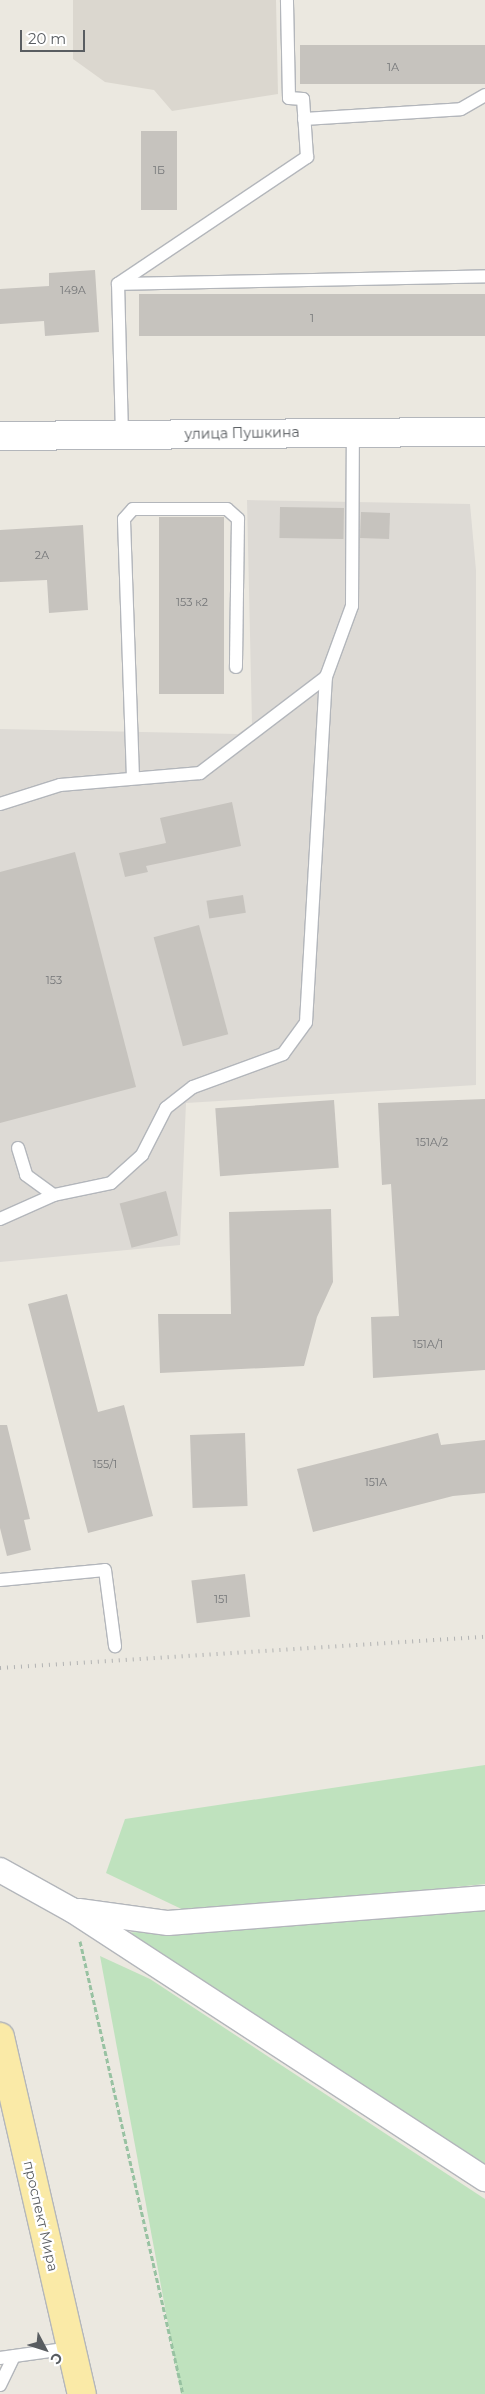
<!DOCTYPE html>
<html>
<head>
<meta charset="utf-8">
<style>
	body { margin:0 }
	#map { position:relative; width:485px; height:2394px; overflow:hidden; background:#ebe8e0; font-family:Montserrat,sans-serif }
	div>[style] { position:absolute }
	.industrial>* { inset:0; background:#dddad5 }
	.education>* { inset:0; background:#dbd7cf }
	.green>* { inset:0; background:#bfe2be }
	.building>* { inset:0; background:#c6c3be; transform-origin:0 0 }
	.path>* { height:3px; margin-top:-1.5px; transform-origin:0; background:repeating-linear-gradient(90deg,#98c2a2 0 5px,transparent 0 7.5px) }
	.roads { filter:drop-shadow(1px 0 #b3b6bb) drop-shadow(-1px 0 #b3b6bb) drop-shadow(0 1px #b3b6bb) drop-shadow(0 -1px #b3b6bb) }
	.lane>* { height:12px; margin:-6px; padding:0 6px; transform-origin:6px; border-radius:6px; background:#fff }
	.street>* { height:24px; margin:-12px; padding:0 12px; transform-origin:12px; border-radius:12px; background:#fff }
	.secondary>* { height:28px; margin:-14px; padding:0 14px; transform-origin:14px; border-radius:14px; background:#fff }
	.primary>* { height:28px; margin:-14px; padding:0 14px; transform-origin:14px; border-radius:14px; background:#faeaa7 }
	.rail>* { height:4px; margin-top:-2px; transform-origin:0; background:repeating-linear-gradient(90deg,#b1b2b2 0 1px,transparent 0 7px) }
	span { translate:-50% -50%; white-space:nowrap; text-align:center; line-height:1.15; -webkit-text-stroke:4.5px #fff; paint-order:stroke }
	.number-label { font-size:11px; color:#747678 }
	.number-label span { -webkit-text-stroke-width:0 }
	.street-label { font-size:14px; color:#595d61 }
	.north { position:absolute; left:20px; top:2324px; width:50px; height:50px; -webkit-text-stroke:4px #fff; paint-order:stroke; rotate:130deg; font-size:14px; font-weight:700; line-height:20px; text-align:center; color:#595d61 }
	.north::after { content:''; display:block; margin:auto; width:18px; height:22px; background:#595d61; clip-path:polygon(50% 0,100% 100%,50% 72%,0 100%) }
	.scale { position:absolute; left:20px; top:30px; width:65px; height:22px; box-sizing:border-box; border:2px solid #595d61; border-top:0; padding-left:6px; font-size:15px; line-height:18px; white-space:nowrap; color:#595d61; -webkit-text-stroke:4px #fff; paint-order:stroke }
</style>
</head>
<body>
<div id="map">
	<div class="industrial">
		<div style="clip-path:polygon(247px 500px,470px 504px,476px 570px,476px 1085px,186px 1103px,180px 1245px,0 1262px,0 729px,238px 734px,252px 724px)"></div>
	</div>
	<div class="education">
		<div style="clip-path:polygon(73px 0,276px 0,278px 94px,172px 111px,154px 90px,105px 82px,73px 59px)"></div>
	</div>
	<div class="green">
		<div style="clip-path:polygon(485px 1765px,485px 1884px,192px 1914px,106px 1873px,125px 1819px)"></div>
		<div style="clip-path:polygon(485px 1909px,485px 2168px,124px 1933px,235px 1925px)"></div>
		<div style="clip-path:polygon(100px 1956px,150px 1979px,485px 2199px,485px 2394px,181px 2394px)"></div>
	</div>
	<div class="building">
		<div style="left:485px;top:45px;width:39px;height:185px;rotate:90deg"></div>
		<div style="left:141px;top:131px;width:36px;height:79px"></div>
		<div style="clip-path:polygon(95px 270px,99px 332px,45px 336px,44px 321px,0 324px,0 289px,49px 286px,49px 273px)"></div>
		<div style="left:485px;top:294px;width:42px;height:346px;rotate:90deg"></div>
		<div style="left:280px;top:507px;width:64px;height:31px;rotate:1deg"></div>
		<div style="left:361px;top:512px;width:29px;height:26px;rotate:2deg"></div>
		<div style="left:159px;top:517px;width:65px;height:177px"></div>
		<div style="clip-path:polygon(83px 525px,88px 610px,49px 613px,47px 580px,0 582px,0 530px)"></div>
		<div style="clip-path:polygon(232px 802px,241px 846px,146px 866px,148px 872px,125px 877px,119px 853px,166px 843px,160px 818px)"></div>
		<div style="clip-path:polygon(75px 852px,136px 1087px,0 1123px,0 872px)"></div>
		<div style="left:243px;top:895px;width:18px;height:37px;rotate:81deg"></div>
		<div style="left:199px;top:925px;width:113px;height:47px;rotate:75deg"></div>
		<div style="clip-path:polygon(485px 1099px,485px 1370px,373px 1378px,371px 1317px,399px 1316px,391px 1184px,382px 1185px,378px 1103px)"></div>
		<div style="left:334px;top:1100px;width:68px;height:119px;rotate:86deg"></div>
		<div style="left:166px;top:1191px;width:46px;height:48px;rotate:75deg"></div>
		<div style="clip-path:polygon(331px 1209px,333px 1282px,317px 1317px,304px 1366px,160px 1373px,158px 1314px,231px 1314px,229px 1212px)"></div>
		<div style="clip-path:polygon(67px 1294px,98px 1412px,124px 1405px,153px 1516px,88px 1533px,28px 1304px)"></div>
		<div style="clip-path:polygon(0 1425px,7px 1425px,30px 1519px,24px 1520px,31px 1550px,7px 1556px,0 1528px)"></div>
		<div style="left:245px;top:1433px;width:73px;height:55px;rotate:88deg"></div>
		<div style="clip-path:polygon(438px 1433px,441px 1445px,485px 1440px,485px 1493px,453px 1496px,313px 1532px,297px 1469px)"></div>
		<div style="left:245px;top:1574px;width:43px;height:54px;rotate:83deg"></div>
	</div>
	<div class="path">
		<div style="left:80px;top:1941px;width:465px;rotate:77.2deg"></div>
	</div>
	<div class="roads">
		<div class="lane">
			<div style="left:304px;top:119px;width:157px;rotate:-3.6deg"></div>
			<div style="left:461px;top:109px;width:28px;rotate:-30deg"></div>
			<div style="left:118px;top:284px;width:367px;rotate:-1.2deg"></div>
			<div style="left:122px;top:435px;width:151px;rotate:-91.5deg"></div>
			<div style="left:118px;top:284px;width:228px;rotate:-33.9deg"></div>
			<div style="left:307px;top:157px;width:58px;rotate:-93.9deg"></div>
			<div style="left:303px;top:99px;width:14px;rotate:-176deg"></div>
			<div style="left:289px;top:98px;width:98px;rotate:-91.2deg"></div>
			<div style="left:133px;top:778px;width:259px;rotate:-92deg"></div>
			<div style="left:124px;top:519px;width:13px;rotate:-48deg"></div>
			<div style="left:133px;top:509px;width:94px"></div>
			<div style="left:227px;top:509px;width:15px;rotate:42deg"></div>
			<div style="left:238px;top:519px;width:148px;rotate:90.8deg"></div>
			<div style="left:0;top:804px;width:63px;rotate:-17.6deg"></div>
			<div style="left:60px;top:785px;width:141px;rotate:-4.9deg"></div>
			<div style="left:200px;top:773px;width:158px;rotate:-37.3deg"></div>
			<div style="left:18px;top:1148px;width:28px;rotate:73deg"></div>
			<div style="left:26px;top:1175px;width:34px;rotate:36deg"></div>
			<div style="left:54px;top:1195px;width:58px;rotate:-11.9deg"></div>
			<div style="left:111px;top:1183px;width:42px;rotate:-42.1deg"></div>
			<div style="left:142px;top:1155px;width:53px;rotate:-62.9deg"></div>
			<div style="left:166px;top:1108px;width:34px;rotate:-38deg"></div>
			<div style="left:193px;top:1087px;width:96px;rotate:-20.1deg"></div>
			<div style="left:283px;top:1054px;width:39px;rotate:-54deg"></div>
			<div style="left:306px;top:1022px;width:346px;rotate:-86.7deg"></div>
			<div style="left:326px;top:677px;width:76px;rotate:-69.9deg"></div>
			<div style="left:352px;top:606px;width:174px;rotate:-89.7deg"></div>
			<div style="left:0;top:1219px;width:59px;rotate:-24deg"></div>
			<div style="left:0;top:1580px;width:105px;rotate:-5.4deg"></div>
			<div style="left:105px;top:1570px;width:77px;rotate:82.5deg"></div>
			<div style="left:0;top:2358px;width:72px;rotate:-8deg"></div>
			<div style="left:0;top:2385px;width:32px;rotate:-64deg"></div>
		</div>
		<div class="street">
			<div style="left:0;top:1870px;width:82px;rotate:29.1deg"></div>
			<div style="left:72px;top:1910px;width:493px;rotate:33.1deg"></div>
			<div style="left:79px;top:1911px;width:90px;rotate:7.7deg"></div>
			<div style="left:168px;top:1923px;width:318px;rotate:-4.5deg"></div>
		</div>
		<div class="secondary">
			<div style="left:0;top:436px;width:485px;rotate:-0.5deg"></div>
		</div>
		<div class="primary">
			<div style="left:0;top:2037px;width:366px;rotate:77.1deg"></div>
		</div>
	</div>
	<div class="rail">
		<div style="left:0;top:1668px;width:486px;rotate:-3.7deg"></div>
	</div>
	<div class="number-label">
		<span style="left:393px;top:67px">1А</span>
		<span style="left:159px;top:170px">1Б</span>
		<span style="left:73px;top:290px">149А</span>
		<span style="left:312px;top:318px">1</span>
		<span style="left:42px;top:555px">2А</span>
		<span style="left:192px;top:602px">153 к2</span>
		<span style="left:54px;top:980px">153</span>
		<span style="left:432px;top:1142px">151А/2</span>
		<span style="left:428px;top:1344px">151А/1</span>
		<span style="left:105px;top:1464px">155/1</span>
		<span style="left:376px;top:1482px">151А</span>
		<span style="left:221px;top:1599px">151</span>
	</div>
	<div class="street-label">
		<span style="left:242px;top:433px;rotate:-1deg">улица Пушкина</span>
		<span style="left:41px;top:2216px;rotate:77deg">проспект Мира</span>
	</div>
	<div class="north">С</div>
	<div class="scale">20 m</div>
</div>
</body>
</html>
